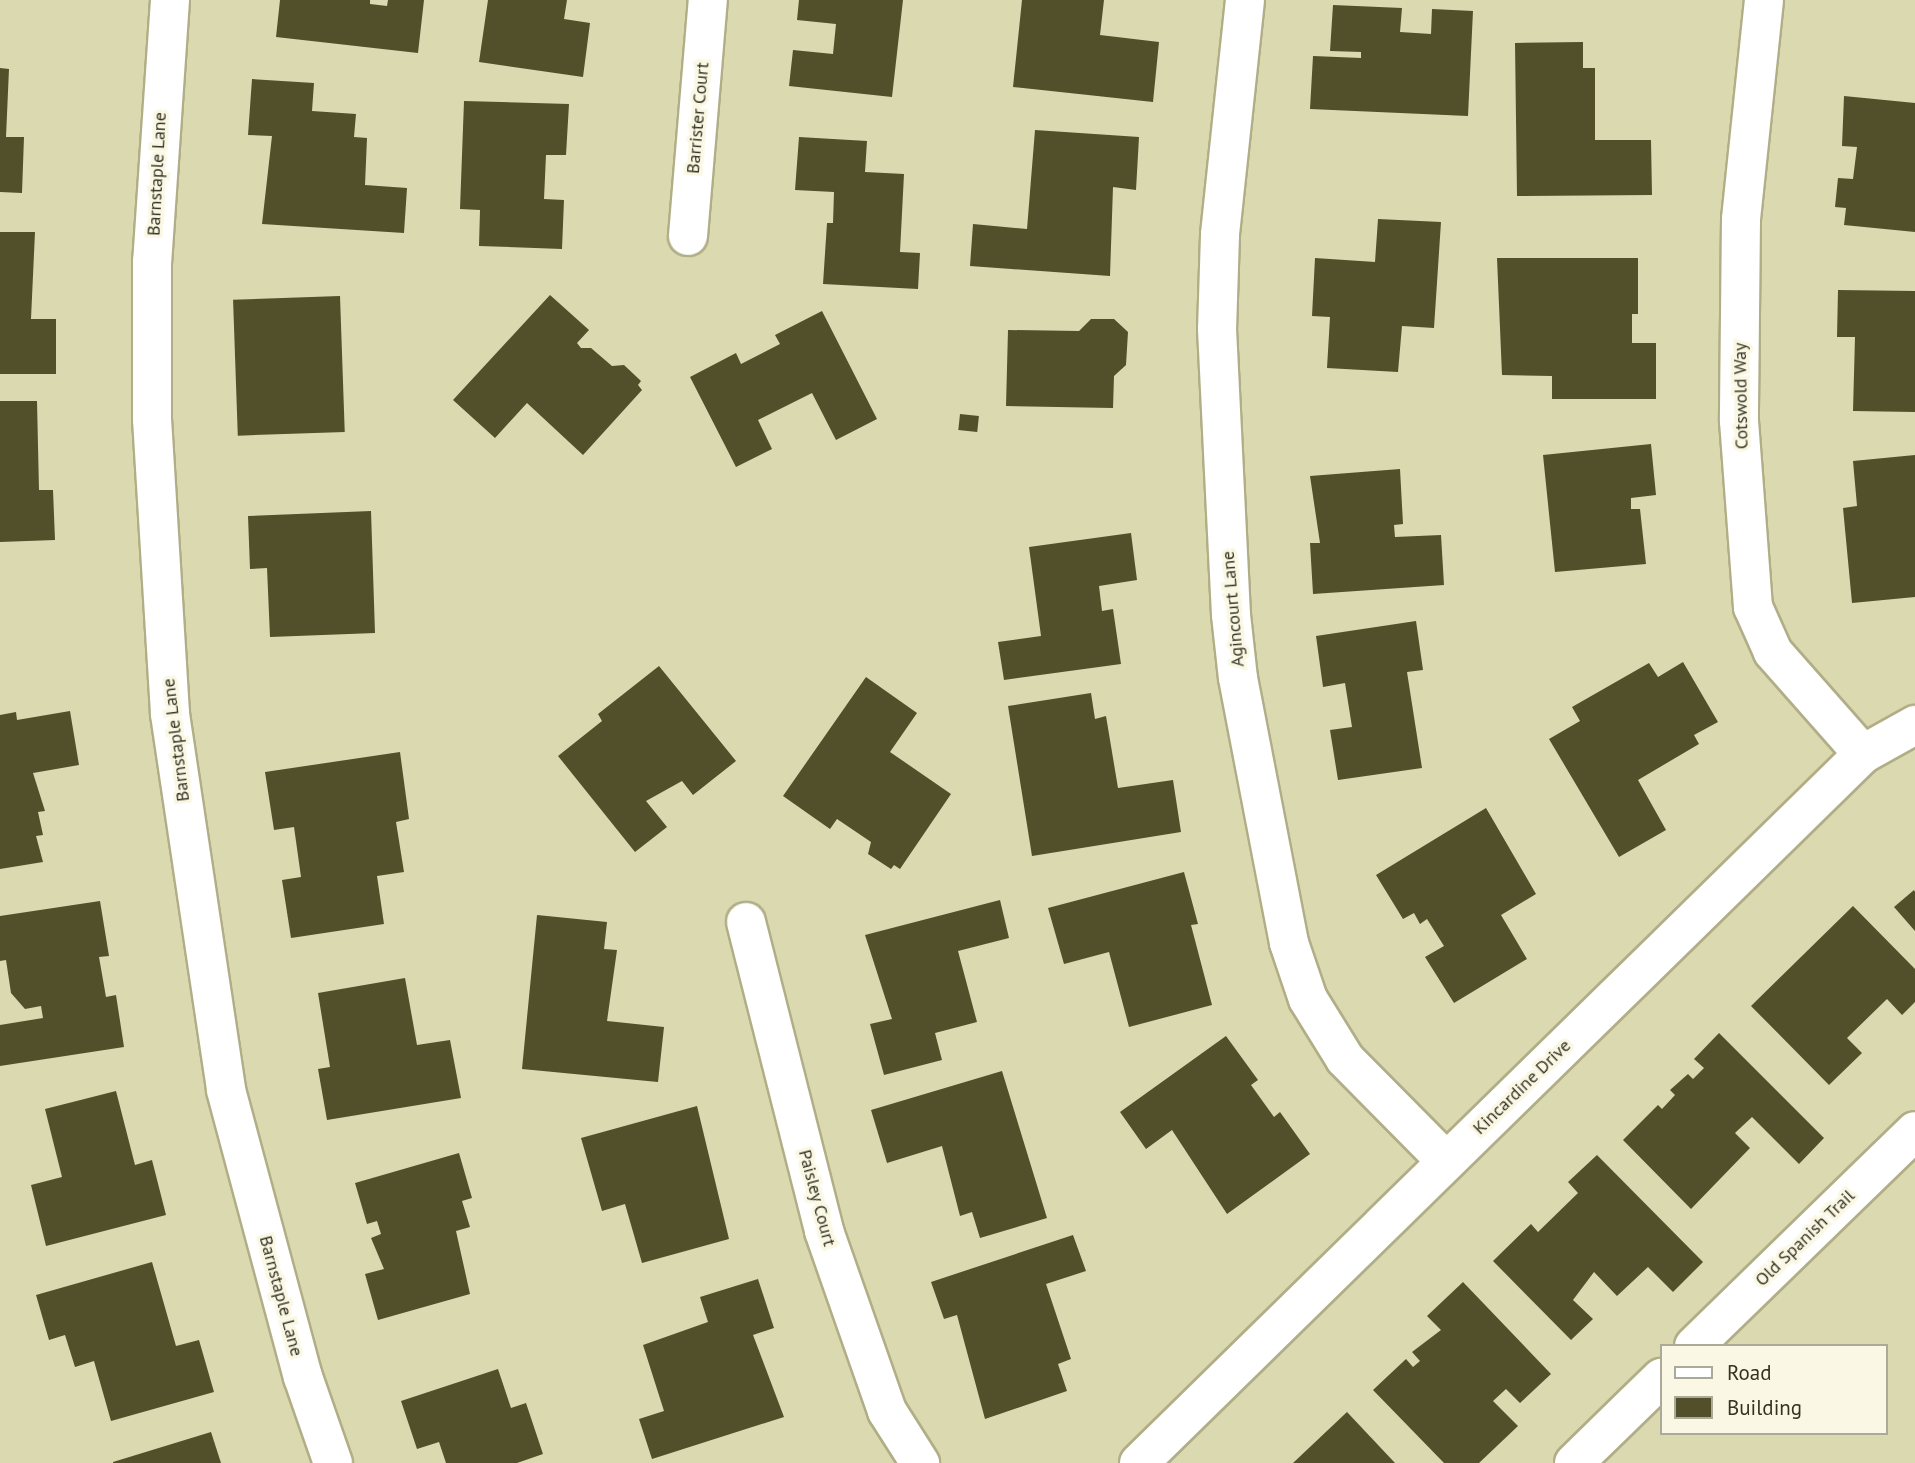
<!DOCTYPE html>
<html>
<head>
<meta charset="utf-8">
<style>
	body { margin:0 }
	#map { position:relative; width:1915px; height:1463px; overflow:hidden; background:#dbd9b0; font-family:"PT Sans",sans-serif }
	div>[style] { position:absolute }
	.building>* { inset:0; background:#524f2b; transform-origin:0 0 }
	.roads { filter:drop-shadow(2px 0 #b1ae87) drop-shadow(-2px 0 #b1ae87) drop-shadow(0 2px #b1ae87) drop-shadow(0 -2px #b1ae87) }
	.minor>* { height:38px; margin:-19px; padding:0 19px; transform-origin:19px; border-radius:19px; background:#fff }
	span { translate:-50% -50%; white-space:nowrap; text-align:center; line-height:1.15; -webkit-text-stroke:7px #faf8e4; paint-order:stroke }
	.street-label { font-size:18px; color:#343323 }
	.legend { position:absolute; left:1660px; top:1344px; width:228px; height:91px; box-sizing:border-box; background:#faf8e4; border:2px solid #aba997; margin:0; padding:9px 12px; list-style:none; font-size:21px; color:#343323 }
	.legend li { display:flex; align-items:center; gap:14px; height:35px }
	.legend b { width:35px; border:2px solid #aba997 }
</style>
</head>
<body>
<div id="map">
	<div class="building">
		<div style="clip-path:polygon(280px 0,370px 0,370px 4px,387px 6px,388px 0,424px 0,418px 53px,276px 37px)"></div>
		<div style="clip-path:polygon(488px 0,567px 0,564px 19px,590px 23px,583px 77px,479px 62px)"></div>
		<div style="clip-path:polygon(799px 0,903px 0,892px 97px,789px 86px,793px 50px,833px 54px,836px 24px,797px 20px)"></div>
		<div style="clip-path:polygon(1022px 0,1104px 0,1100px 35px,1159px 42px,1153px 102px,1013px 87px)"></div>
		<div style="clip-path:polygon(1333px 5px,1402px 8px,1400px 32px,1431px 34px,1432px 9px,1473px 11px,1468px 116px,1310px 109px,1313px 56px,1361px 58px,1361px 52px,1330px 51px)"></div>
		<div style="clip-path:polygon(1583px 42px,1583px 68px,1595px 68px,1595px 140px,1651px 140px,1652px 195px,1517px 196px,1515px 43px)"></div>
		<div style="clip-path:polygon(0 68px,9px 69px,6px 137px,24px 137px,22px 193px,0 192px)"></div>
		<div style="clip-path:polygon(252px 79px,314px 83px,312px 111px,356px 114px,354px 137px,367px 138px,365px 185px,407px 188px,404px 233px,262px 224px,272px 136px,248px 135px)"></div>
		<div style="clip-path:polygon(1844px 96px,1915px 103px,1915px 232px,1844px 225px,1846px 208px,1835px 207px,1838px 178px,1853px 179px,1857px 147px,1842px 146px)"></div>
		<div style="clip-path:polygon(464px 101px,569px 104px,566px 155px,546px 155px,544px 199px,564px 200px,562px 249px,479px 246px,480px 210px,460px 209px)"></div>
		<div style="clip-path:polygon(1035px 130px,1139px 137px,1136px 190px,1113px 187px,1110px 276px,970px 266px,973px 224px,1027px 229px)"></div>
		<div style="clip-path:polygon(799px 137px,867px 141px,865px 172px,904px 174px,900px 252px,920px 253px,918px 289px,823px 284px,827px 223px,833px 223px,834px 192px,795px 190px)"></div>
		<div style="clip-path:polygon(1378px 219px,1441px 222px,1434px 328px,1402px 326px,1398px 372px,1327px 368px,1330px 317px,1312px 316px,1315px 258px,1375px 262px)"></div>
		<div style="clip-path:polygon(0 232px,35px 232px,31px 319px,56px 319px,56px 374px,0 374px)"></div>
		<div style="clip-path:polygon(1497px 258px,1638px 258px,1638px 314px,1632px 314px,1632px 343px,1656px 343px,1656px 399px,1552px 399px,1552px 376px,1502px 375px)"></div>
		<div style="clip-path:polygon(1838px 290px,1915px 291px,1915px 412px,1853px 411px,1855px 337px,1837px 337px)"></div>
		<div style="clip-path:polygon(550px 295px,589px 330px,577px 343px,581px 348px,591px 348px,612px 366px,624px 365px,641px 381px,638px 385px,642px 390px,583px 455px,527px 403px,495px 438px,453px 400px)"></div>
		<div style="left:340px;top:296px;width:136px;height:107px;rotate:88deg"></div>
		<div style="clip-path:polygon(822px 311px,877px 419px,836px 440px,812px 393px,758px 420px,772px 449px,736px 467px,690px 377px,736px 353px,741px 364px,780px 344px,775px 335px)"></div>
		<div style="clip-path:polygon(1091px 319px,1114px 319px,1128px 332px,1126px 365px,1114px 376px,1113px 408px,1006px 406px,1008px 330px,1079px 331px)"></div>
		<div style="clip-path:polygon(0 401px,37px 401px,39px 490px,53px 490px,55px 540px,0 542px)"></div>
		<div style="left:960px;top:414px;width:19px;height:16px;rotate:6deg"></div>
		<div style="clip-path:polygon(1651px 444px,1656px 495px,1631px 498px,1631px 509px,1640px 509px,1646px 564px,1555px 572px,1543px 455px)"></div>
		<div style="clip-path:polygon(1915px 455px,1915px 597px,1852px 603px,1843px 508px,1857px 506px,1853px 461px)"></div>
		<div style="clip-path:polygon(1400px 469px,1403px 524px,1394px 525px,1395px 537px,1441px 535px,1444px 585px,1313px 594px,1310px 543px,1320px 543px,1310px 476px)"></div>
		<div style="clip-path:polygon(371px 511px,375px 633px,270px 637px,267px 568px,250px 569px,248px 516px)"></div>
		<div style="clip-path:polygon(1131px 533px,1137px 580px,1099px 586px,1102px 611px,1113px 609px,1121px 664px,1004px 680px,998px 642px,1041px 636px,1029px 547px)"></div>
		<div style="clip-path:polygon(1416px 621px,1423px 670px,1407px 672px,1422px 768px,1338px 780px,1330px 730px,1352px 727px,1345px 683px,1323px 687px,1316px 636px)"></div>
		<div style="clip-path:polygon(1683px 662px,1718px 722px,1694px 735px,1699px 744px,1638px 780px,1666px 830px,1619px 857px,1549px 739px,1580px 721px,1572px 707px,1649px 663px,1658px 677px)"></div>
		<div style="clip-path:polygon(659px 666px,736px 761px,693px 795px,682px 781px,646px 801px,667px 827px,635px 852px,558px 756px,602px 721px,598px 714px)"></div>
		<div style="clip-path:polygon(866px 677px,917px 713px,890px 752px,951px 794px,900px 869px,894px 865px,891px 869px,868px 854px,871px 842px,837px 819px,830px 829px,783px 796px)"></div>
		<div style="clip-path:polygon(1091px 693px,1095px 719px,1106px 716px,1118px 788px,1173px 780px,1181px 832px,1032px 856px,1008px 706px)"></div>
		<div style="clip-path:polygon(70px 711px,79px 765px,33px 773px,45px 811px,38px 812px,43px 835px,36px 836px,43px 862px,0 869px,0 715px,16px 712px,17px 720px)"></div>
		<div style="clip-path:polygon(400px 752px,409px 819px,396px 822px,404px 872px,377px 876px,384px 924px,291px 938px,282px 880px,301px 877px,294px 827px,274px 830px,265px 772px)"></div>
		<div style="clip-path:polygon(1486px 808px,1536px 894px,1501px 915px,1527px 959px,1454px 1003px,1425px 957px,1444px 946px,1427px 919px,1420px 924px,1414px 913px,1403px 919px,1376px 875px)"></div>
		<div style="clip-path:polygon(1184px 872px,1198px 924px,1191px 925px,1212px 1005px,1129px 1027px,1109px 952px,1064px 964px,1048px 908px)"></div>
		<div style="clip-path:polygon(1914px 890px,1915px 892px,1915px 931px,1894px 907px)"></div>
		<div style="clip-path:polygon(1000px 900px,1009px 938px,958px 951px,977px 1022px,935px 1033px,942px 1060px,884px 1075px,870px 1024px,892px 1019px,865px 935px)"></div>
		<div style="clip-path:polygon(100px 901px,109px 956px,99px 957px,106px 997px,116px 995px,124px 1047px,0 1066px,0 1025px,43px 1018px,41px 1006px,25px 1009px,11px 993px,6px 960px,0 961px,0 916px)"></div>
		<div style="clip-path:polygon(1853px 906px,1915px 969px,1915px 1002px,1902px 1015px,1887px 999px,1847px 1038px,1862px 1053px,1829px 1085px,1751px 1006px)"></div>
		<div style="clip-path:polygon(537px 915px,607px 922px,604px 949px,617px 950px,607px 1021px,664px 1027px,658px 1082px,522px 1069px)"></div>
		<div style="clip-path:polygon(405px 978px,417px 1045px,450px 1040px,461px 1098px,327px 1120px,318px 1069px,330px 1067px,318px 993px)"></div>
		<div style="clip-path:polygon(1719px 1033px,1824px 1138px,1799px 1164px,1752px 1117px,1735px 1133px,1750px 1148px,1691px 1209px,1623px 1140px,1658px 1105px,1662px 1109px,1675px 1095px,1670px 1090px,1688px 1074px,1693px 1079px,1704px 1068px,1694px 1059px)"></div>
		<div style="clip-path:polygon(1226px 1036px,1258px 1080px,1251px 1085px,1274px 1117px,1280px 1112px,1310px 1154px,1227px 1214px,1172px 1130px,1146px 1149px,1120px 1112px)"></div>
		<div style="clip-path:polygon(1002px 1071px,1047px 1218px,980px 1238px,972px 1212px,960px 1216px,942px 1146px,887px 1163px,871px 1110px)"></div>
		<div style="clip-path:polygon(116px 1091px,135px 1165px,152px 1160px,166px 1215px,46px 1246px,31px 1185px,62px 1177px,45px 1109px)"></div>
		<div style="clip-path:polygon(697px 1106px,729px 1239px,642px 1263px,625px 1204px,602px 1211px,581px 1138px)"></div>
		<div style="clip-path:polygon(459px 1153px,472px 1198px,462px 1201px,470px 1227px,456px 1231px,470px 1294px,378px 1320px,365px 1274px,384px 1269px,371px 1238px,381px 1234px,377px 1221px,367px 1224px,355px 1183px)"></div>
		<div style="clip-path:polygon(1597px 1155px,1703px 1262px,1673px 1292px,1648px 1267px,1617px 1296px,1594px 1272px,1573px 1300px,1593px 1319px,1571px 1340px,1493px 1261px,1531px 1224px,1538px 1232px,1578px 1193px,1568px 1182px)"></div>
		<div style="clip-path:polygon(1073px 1235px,1086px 1271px,1046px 1284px,1071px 1359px,1058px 1364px,1067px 1391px,985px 1419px,957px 1315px,944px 1319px,931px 1282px)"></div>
		<div style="clip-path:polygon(152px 1262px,176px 1346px,199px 1340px,214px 1392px,111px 1421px,94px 1361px,75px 1367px,65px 1335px,49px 1340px,36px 1295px)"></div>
		<div style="clip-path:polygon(758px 1279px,774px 1328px,753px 1335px,784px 1417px,652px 1459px,639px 1419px,664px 1411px,643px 1345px,708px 1322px,700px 1297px)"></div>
		<div style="clip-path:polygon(1463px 1282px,1551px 1374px,1520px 1403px,1506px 1389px,1493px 1401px,1518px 1426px,1479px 1463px,1444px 1463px,1373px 1390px,1406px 1359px,1413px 1367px,1420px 1361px,1412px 1352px,1441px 1330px,1427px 1316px)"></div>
		<div style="clip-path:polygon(498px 1369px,511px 1408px,526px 1403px,543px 1454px,517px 1463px,446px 1463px,439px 1442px,417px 1449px,401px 1401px)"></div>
		<div style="clip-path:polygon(1347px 1412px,1395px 1463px,1293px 1463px)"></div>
		<div style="clip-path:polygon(211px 1432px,221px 1463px,113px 1463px,113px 1462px)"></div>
	</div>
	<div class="roads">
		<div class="minor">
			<div style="left:170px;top:0;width:262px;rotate:93.9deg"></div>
			<div style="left:152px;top:261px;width:158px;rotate:90deg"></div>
			<div style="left:152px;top:419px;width:296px;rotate:86.5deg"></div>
			<div style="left:170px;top:714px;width:380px;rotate:81.5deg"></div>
			<div style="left:226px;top:1090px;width:297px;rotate:75deg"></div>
			<div style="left:303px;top:1377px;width:91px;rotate:70.8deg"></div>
			<div style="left:1245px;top:0;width:236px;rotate:96.1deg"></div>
			<div style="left:1220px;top:235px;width:94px;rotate:91.8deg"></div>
			<div style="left:1217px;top:329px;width:286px;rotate:87.2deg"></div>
			<div style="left:1231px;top:615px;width:63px;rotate:83.7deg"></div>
			<div style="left:1238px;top:678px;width:270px;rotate:79.1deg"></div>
			<div style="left:1289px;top:943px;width:59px;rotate:71.3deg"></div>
			<div style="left:1308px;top:999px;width:70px;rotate:58.3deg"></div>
			<div style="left:1345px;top:1059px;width:144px;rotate:45.3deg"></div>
			<div style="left:1764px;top:0;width:220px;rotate:96deg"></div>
			<div style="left:1741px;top:219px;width:202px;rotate:90.6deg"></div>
			<div style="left:1739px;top:421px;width:187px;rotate:85.7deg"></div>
			<div style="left:1753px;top:607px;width:49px;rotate:66deg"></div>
			<div style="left:1773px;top:652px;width:136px;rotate:48.6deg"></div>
			<div style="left:688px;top:236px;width:237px;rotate:-85.2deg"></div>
			<div style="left:746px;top:922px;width:319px;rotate:75.8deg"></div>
			<div style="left:824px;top:1231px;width:191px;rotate:70.7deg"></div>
			<div style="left:887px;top:1411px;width:62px;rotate:57.6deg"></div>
			<div style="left:1694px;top:1346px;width:308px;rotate:-44.2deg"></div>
			<div style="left:1139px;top:1463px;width:1013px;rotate:-44.4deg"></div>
			<div style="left:1863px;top:754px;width:60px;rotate:-29.1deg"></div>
			<div style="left:1574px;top:1463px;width:122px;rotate:-44.3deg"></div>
		</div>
	</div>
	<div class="street-label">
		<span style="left:698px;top:118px;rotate:-85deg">Barrister Court</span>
		<span style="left:157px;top:174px;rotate:-87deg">Barnstaple Lane</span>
		<span style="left:1741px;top:396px;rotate:-91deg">Cotswold Way</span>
		<span style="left:1233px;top:609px;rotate:-95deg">Agincourt Lane</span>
		<span style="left:176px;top:740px;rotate:-97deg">Barnstaple Lane</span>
		<span style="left:1522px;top:1087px;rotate:-44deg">Kincardine Drive</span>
		<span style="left:817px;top:1198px;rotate:75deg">Paisley Court</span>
		<span style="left:1805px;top:1238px;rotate:-44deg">Old Spanish Trail</span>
		<span style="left:281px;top:1296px;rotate:75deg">Barnstaple Lane</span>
	</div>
	<ul class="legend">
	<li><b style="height:9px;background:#fff"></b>Road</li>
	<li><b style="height:19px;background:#524f2b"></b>Building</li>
	</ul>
</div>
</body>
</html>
